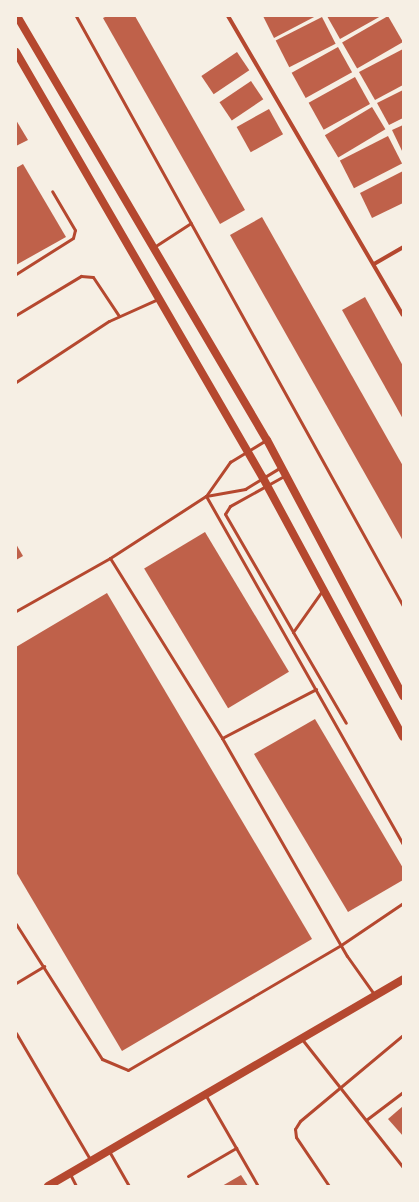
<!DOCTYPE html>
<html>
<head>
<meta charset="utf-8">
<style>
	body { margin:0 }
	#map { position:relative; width:419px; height:1202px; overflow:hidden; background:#f6efe4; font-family:"Open Sans",sans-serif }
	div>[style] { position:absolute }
	.building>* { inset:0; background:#bf614a; transform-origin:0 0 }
	.service>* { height:3px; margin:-1.5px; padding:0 1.5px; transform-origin:1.5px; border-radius:1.5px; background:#b5482f }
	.minor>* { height:4px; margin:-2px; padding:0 2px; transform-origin:2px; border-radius:2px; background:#b5482f }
	.secondary>* { height:8px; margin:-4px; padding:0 4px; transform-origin:4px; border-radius:4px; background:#b5482f }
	span { translate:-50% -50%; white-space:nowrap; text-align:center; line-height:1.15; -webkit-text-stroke:4px #f6efe4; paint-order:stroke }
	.frame { position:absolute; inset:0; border:17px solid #f6efe4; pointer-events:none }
</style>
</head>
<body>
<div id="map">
	<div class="building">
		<div style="clip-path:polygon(107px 16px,135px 16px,245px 210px,220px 224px,103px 18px)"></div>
		<div style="clip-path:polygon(263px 16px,316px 16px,274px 38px)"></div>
		<div style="clip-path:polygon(327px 16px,381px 16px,340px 39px)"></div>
		<div style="left:388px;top:16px;width:30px;height:53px;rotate:60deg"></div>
		<div style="left:322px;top:17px;width:30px;height:52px;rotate:63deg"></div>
		<div style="left:338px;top:47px;width:29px;height:53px;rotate:61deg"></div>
		<div style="clip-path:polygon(403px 49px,403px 85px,375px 100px,359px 72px)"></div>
		<div style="left:237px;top:52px;width:22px;height:43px;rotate:56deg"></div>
		<div style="left:355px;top:77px;width:31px;height:53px;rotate:61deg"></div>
		<div style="left:251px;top:81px;width:22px;height:38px;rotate:56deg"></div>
		<div style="clip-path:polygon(403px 90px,403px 118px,389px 125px,377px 103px)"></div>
		<div style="left:372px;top:107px;width:26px;height:55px;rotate:59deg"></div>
		<div style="left:269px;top:109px;width:29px;height:37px;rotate:61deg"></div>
		<div style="clip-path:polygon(16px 120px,28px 140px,16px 146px)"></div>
		<div style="clip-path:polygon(403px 125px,403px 153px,392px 130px)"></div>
		<div style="left:388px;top:136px;width:31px;height:54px;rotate:63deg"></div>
		<div style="clip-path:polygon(23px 164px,66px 237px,16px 265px,16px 168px)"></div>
		<div style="clip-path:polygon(403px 171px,403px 203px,372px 218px,360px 193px)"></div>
		<div style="clip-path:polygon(262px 217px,403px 466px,403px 541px,230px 235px)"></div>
		<div style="clip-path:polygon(365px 297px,403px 366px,403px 419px,342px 310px)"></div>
		<div style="left:205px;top:532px;width:163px;height:71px;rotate:59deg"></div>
		<div style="clip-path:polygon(16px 544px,23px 556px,16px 560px)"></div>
		<div style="clip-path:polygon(107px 593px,312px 939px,122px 1051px,16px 872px,16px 647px)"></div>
		<div style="clip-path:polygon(315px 719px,403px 868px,403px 880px,348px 912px,254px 754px)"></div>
		<div style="clip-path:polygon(403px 1106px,403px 1136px,388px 1119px)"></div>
		<div style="clip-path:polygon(241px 1175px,248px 1186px,222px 1186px)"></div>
	</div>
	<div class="service">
		<div style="left:76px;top:16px;width:675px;rotate:61deg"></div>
		<div style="left:154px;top:247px;width:44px;rotate:-33deg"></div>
		<div style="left:16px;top:274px;width:67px;rotate:-32.3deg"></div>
		<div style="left:73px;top:238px;width:8px;rotate:-76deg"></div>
		<div style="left:75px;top:230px;width:45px;rotate:-120.5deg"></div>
		<div style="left:16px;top:315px;width:76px;rotate:-31deg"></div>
		<div style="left:81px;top:276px;width:12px;rotate:5deg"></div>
		<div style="left:93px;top:277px;width:47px;rotate:56.3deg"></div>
		<div style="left:16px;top:382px;width:111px;rotate:-33.3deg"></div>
		<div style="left:109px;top:321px;width:54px;rotate:-24.2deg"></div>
		<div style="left:284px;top:476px;width:62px;rotate:150.9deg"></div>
		<div style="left:230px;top:506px;width:9px;rotate:122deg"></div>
		<div style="left:225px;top:514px;width:136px;rotate:60deg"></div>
		<div style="left:293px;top:632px;width:50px;rotate:-54.7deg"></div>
		<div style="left:206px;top:496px;width:400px;rotate:60.5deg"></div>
		<div style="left:206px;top:496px;width:40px;rotate:-10deg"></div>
		<div style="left:245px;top:489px;width:42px;rotate:-31.4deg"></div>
		<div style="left:110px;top:558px;width:212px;rotate:58.1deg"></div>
		<div style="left:222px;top:738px;width:251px;rotate:60.2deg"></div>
		<div style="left:347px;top:956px;width:47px;rotate:54.6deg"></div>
		<div style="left:16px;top:611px;width:108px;rotate:-29.4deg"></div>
		<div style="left:110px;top:558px;width:114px;rotate:-32.9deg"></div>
		<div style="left:206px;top:496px;width:42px;rotate:-54.8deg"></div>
		<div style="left:230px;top:462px;width:42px;rotate:-31.4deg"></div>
		<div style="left:293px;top:632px;width:105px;rotate:59.8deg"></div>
		<div style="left:222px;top:738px;width:106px;rotate:-27.5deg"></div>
		<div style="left:16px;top:924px;width:160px;rotate:57.5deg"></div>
		<div style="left:102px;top:1059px;width:28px;rotate:23deg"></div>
		<div style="left:128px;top:1070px;width:247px;rotate:-30.4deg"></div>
		<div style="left:341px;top:945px;width:75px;rotate:-34.1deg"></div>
		<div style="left:16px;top:983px;width:33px;rotate:-31deg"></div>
		<div style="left:16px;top:1033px;width:148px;rotate:59.6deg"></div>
		<div style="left:301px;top:1038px;width:164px;rotate:51.7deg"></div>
		<div style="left:205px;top:1094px;width:106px;rotate:60.1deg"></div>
		<div style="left:366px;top:1120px;width:46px;rotate:-37.1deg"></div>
		<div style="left:109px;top:1151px;width:40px;rotate:60.3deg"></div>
		<div style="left:70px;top:1174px;width:13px;rotate:63deg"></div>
		<div style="left:188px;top:1176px;width:56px;rotate:-30.3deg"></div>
		<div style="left:329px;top:1186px;width:59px;rotate:-124deg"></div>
		<div style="left:296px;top:1137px;width:8px;rotate:-97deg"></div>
		<div style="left:295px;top:1129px;width:9px;rotate:-58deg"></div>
		<div style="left:300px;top:1121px;width:134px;rotate:-39.9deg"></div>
	</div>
	<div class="minor">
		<div style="left:228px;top:16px;width:346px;rotate:59.7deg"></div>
		<div style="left:374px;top:264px;width:34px;rotate:-30deg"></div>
	</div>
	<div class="secondary">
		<div style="left:17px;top:16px;width:492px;rotate:59.5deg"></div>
		<div style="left:267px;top:440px;width:290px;rotate:62deg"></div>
		<div style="left:16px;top:52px;width:492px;rotate:59.9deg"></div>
		<div style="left:263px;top:478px;width:294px;rotate:61.6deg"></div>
		<div style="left:48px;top:1186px;width:411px;rotate:-30.2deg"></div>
	</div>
	<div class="frame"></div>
</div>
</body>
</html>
